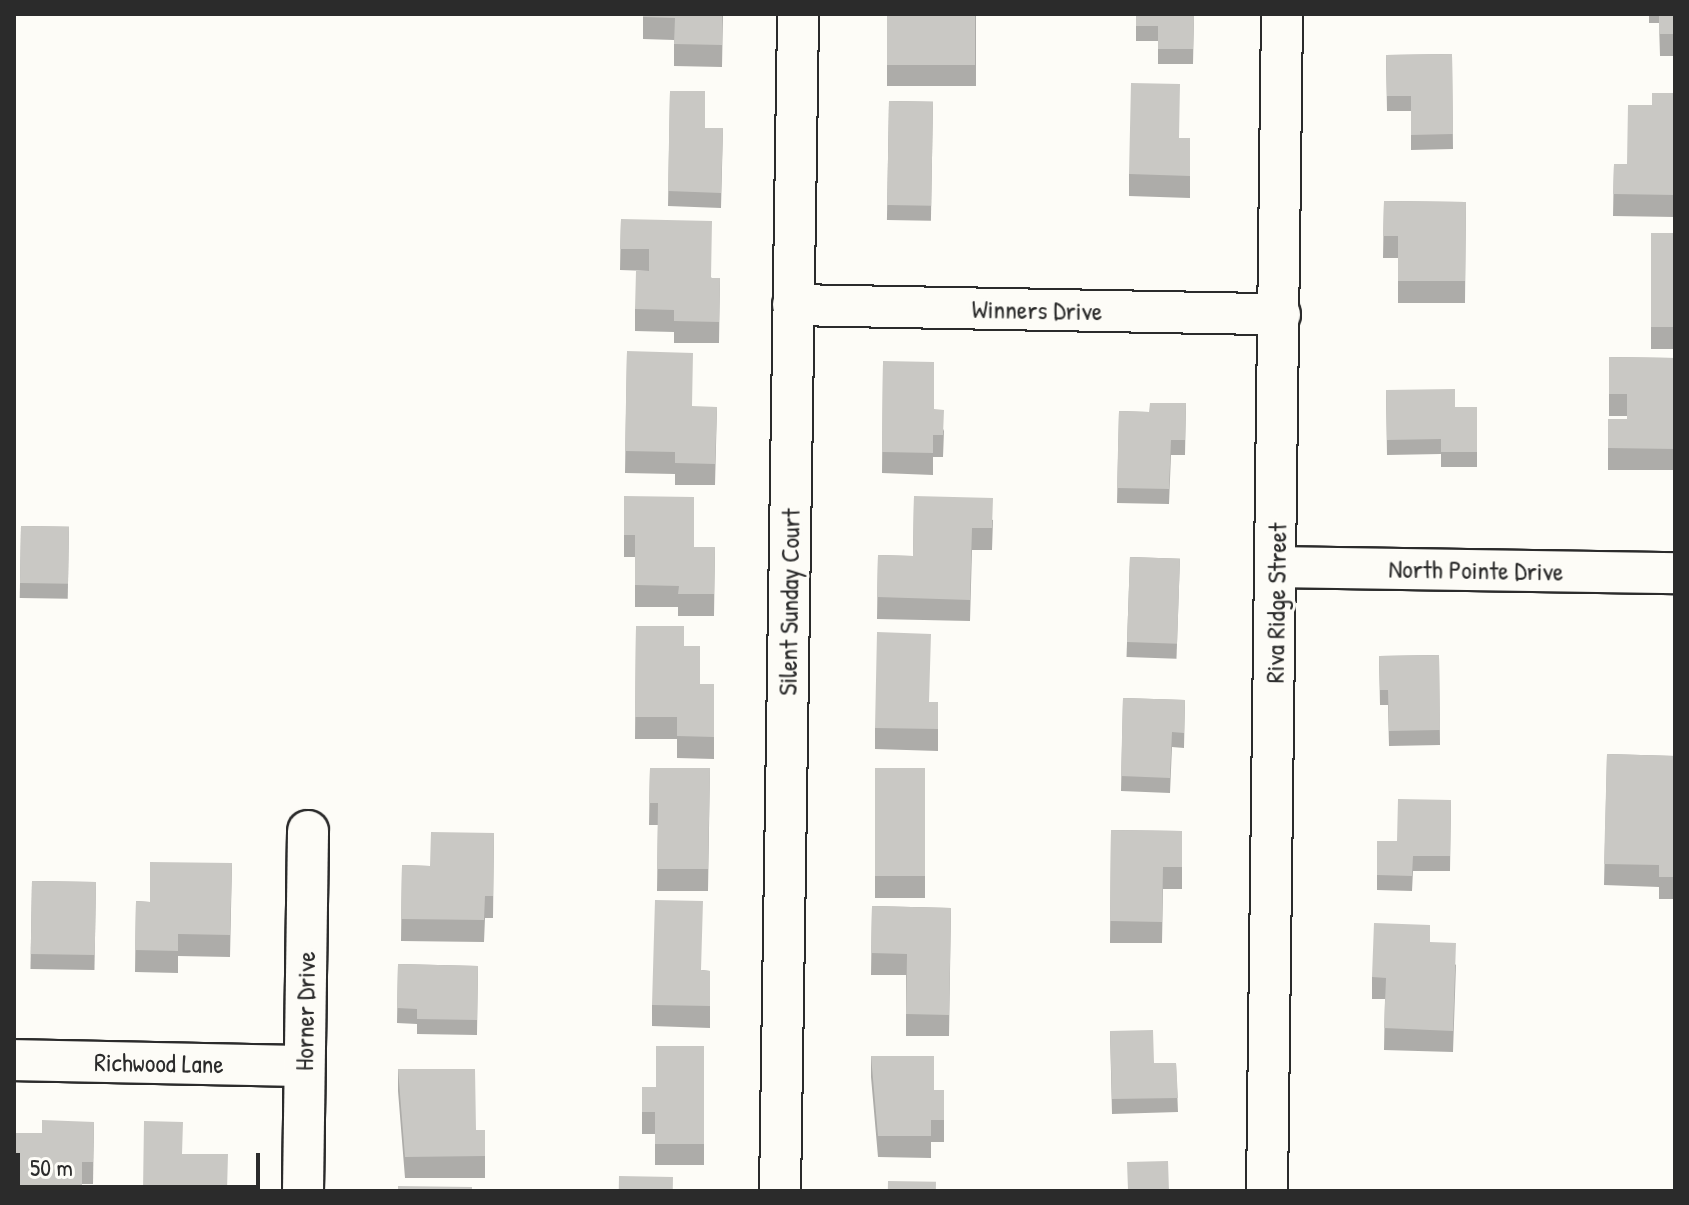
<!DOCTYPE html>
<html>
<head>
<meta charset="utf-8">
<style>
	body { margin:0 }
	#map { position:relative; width:1689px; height:1205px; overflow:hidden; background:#fdfcf7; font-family:"Patrick Hand",sans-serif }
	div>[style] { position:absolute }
	.roads { filter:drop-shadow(2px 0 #2b2b2b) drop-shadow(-2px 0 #2b2b2b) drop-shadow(0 2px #2b2b2b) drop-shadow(0 -2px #2b2b2b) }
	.minor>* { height:40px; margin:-20px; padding:0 20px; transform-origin:20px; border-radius:20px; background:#fdfcf7 }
	.wall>* { inset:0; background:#adaca9; transform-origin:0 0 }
	.building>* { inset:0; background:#c9c8c4; transform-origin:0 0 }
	span { translate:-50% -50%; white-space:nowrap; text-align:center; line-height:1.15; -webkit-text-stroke:6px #fdfcf7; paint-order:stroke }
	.street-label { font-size:26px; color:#2b2b2b }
	.frame { position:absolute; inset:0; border:16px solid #2b2b2b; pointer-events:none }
	.scale { position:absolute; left:16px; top:1153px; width:244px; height:36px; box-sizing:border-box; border:4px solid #2b2b2b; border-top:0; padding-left:10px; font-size:24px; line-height:28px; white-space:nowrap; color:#2b2b2b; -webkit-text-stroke:6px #fdfcf7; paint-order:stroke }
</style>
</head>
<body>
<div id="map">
	<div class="roads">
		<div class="minor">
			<div style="left:793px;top:305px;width:487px;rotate:1.1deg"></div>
			<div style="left:1276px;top:567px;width:399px;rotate:0.9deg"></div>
			<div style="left:14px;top:1060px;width:290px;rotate:1.2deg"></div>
			<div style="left:303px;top:1191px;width:360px;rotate:-89.2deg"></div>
			<div style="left:780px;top:1191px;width:1177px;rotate:-89.12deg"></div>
			<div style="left:1267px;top:1191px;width:1177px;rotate:-89.27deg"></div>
		</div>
	</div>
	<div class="wall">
		<div style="clip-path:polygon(643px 14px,723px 14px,722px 67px,674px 66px,674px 40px,643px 39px)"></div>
		<div style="left:887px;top:14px;width:89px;height:72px"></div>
		<div style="clip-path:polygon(1136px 14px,1194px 16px,1193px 64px,1158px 64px,1158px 41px,1136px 41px)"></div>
		<div style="clip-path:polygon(1649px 14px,1675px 14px,1675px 56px,1660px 56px,1659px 23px,1649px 23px)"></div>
		<div style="clip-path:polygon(1452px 54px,1453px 149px,1411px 150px,1411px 111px,1387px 111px,1386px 55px)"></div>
		<div style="clip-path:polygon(670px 91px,705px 128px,723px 128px,721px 208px,668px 206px)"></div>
		<div style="clip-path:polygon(1675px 93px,1675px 217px,1613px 216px,1614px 164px,1627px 164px,1652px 105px)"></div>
		<div style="left:889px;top:101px;width:44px;height:119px;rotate:1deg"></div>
		<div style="clip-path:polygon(1180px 138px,1190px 138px,1190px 198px,1129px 196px,1129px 174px)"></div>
		<div style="clip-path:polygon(1384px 201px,1466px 202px,1465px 303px,1398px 303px,1398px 258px,1383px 258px)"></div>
		<div style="clip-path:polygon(621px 219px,712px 278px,720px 278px,719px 343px,674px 343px,674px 332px,635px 331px,635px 309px,649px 271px,620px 270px)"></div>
		<div style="left:1651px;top:233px;width:24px;height:116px"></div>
		<div style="clip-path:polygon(627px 351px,693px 407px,717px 407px,715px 485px,675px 485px,675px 474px,625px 473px)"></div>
		<div style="clip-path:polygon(1609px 357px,1675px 358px,1675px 470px,1608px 470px,1608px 419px,1627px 419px,1627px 416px,1609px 416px)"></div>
		<div style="clip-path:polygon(883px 361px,934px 409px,944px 431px,943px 457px,933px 457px,933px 475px,882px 473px)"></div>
		<div style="clip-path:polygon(1386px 390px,1455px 407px,1477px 407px,1477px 467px,1441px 467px,1441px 454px,1387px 455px)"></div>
		<div style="clip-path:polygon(1186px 403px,1185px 455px,1171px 455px,1169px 504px,1117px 503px,1119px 411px,1149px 412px)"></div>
		<div style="clip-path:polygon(624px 496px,694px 547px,715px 547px,714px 616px,678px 616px,678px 607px,635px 607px,635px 557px,624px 557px)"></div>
		<div style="clip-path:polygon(914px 496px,993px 520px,992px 550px,972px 550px,970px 621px,877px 619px,878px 555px,913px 556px)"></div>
		<div style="left:21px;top:526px;width:48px;height:72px;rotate:1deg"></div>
		<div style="left:1130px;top:557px;width:50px;height:100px;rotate:2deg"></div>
		<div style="clip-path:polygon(636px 626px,684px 646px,700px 684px,714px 684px,714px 759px,677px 758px,677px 739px,635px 739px)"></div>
		<div style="clip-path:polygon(1439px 655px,1440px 745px,1389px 746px,1388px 705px,1380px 705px,1379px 656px)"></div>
		<div style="clip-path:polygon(1123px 698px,1185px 700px,1184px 748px,1172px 747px,1170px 793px,1121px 791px)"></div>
		<div style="clip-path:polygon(938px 702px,938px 751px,875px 749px,875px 728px)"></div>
		<div style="clip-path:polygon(1607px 754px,1675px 756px,1675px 899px,1659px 899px,1659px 887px,1604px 885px)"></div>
		<div style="clip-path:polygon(650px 768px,710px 768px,708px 891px,657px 891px,658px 825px,649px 825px)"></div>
		<div style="left:875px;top:768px;width:50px;height:130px"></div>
		<div style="clip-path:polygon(1451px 800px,1450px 871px,1413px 871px,1412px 891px,1377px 890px,1377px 841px,1397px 841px)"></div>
		<div style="clip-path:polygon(1111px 830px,1182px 831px,1182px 889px,1163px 889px,1162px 943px,1110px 943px)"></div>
		<div style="clip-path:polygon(494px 833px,493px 918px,485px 918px,484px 942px,401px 941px,402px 865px,430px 866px)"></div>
		<div style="clip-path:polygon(232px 863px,230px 957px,178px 956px,178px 973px,135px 972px,136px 901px,150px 902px)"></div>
		<div style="left:32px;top:881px;width:64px;height:88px;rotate:1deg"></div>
		<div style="clip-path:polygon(872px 906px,951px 908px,949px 1036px,906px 1036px,906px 975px,871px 975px)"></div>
		<div style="clip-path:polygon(1430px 942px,1456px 965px,1453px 1052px,1384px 1050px,1385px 999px,1372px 999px,1372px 977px)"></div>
		<div style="clip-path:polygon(398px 964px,478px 966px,477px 1035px,417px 1034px,417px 1024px,397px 1023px)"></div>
		<div style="clip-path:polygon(702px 970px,710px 971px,710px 1028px,652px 1026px,652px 1005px)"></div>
		<div style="clip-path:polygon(1110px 1031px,1154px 1063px,1176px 1063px,1178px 1112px,1112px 1114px)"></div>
		<div style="clip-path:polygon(704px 1046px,704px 1165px,655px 1165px,655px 1134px,642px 1134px,642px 1087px,656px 1087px)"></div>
		<div style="clip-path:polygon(871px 1056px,934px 1090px,944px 1090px,944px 1142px,931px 1142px,931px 1158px,878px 1157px,871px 1077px)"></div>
		<div style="clip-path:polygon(398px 1069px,476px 1130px,485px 1130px,485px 1178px,405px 1178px,398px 1091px)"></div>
		<div style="clip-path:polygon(94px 1122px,93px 1184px,82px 1184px,42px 1133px)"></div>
	</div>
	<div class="building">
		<div style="clip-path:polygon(643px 14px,722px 14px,722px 45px,674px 44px,675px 18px,643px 17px)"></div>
		<div style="left:887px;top:14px;width:88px;height:51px"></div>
		<div style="clip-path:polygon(1136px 14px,1186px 14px,1186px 16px,1194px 16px,1193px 49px,1158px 49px,1158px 26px,1136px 26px)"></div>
		<div style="left:1659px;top:14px;width:16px;height:20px"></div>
		<div style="clip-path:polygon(1452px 54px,1453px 134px,1411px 135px,1411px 96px,1387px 96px,1386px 55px)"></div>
		<div style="clip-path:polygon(1131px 83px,1180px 84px,1179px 138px,1190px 138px,1190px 176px,1129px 174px)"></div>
		<div style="clip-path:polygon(670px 91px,705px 91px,705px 128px,723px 128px,721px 193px,668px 191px)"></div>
		<div style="clip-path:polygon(1652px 93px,1675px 93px,1675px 195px,1613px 194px,1614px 164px,1627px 164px,1628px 105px,1652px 105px)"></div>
		<div style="left:889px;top:101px;width:44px;height:104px;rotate:1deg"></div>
		<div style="clip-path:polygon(1384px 201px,1466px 202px,1465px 281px,1398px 281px,1398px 236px,1383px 236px)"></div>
		<div style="clip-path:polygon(621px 219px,712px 221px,711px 278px,720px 278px,719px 322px,674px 321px,674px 310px,635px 309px,636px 271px,649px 271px,649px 249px,620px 249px)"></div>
		<div style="left:1651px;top:233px;width:24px;height:94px"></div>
		<div style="clip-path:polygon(627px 351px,693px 353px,692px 406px,717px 407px,715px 464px,675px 463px,675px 452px,625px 451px)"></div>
		<div style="clip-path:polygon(1609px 357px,1675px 358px,1675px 449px,1608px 448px,1608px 419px,1627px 419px,1627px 394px,1609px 394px)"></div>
		<div style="clip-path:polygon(883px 361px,934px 362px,934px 409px,944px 410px,943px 435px,933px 435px,933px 453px,882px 452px)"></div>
		<div style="clip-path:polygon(1455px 389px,1455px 407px,1477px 407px,1477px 452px,1441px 452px,1441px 439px,1387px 440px,1386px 390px)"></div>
		<div style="clip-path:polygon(1150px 403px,1186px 403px,1185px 440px,1171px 440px,1169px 489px,1117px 488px,1119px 411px,1149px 412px)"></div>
		<div style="clip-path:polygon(624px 496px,694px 497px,694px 547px,715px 547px,714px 594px,678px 594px,679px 586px,635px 585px,635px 535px,624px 535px)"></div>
		<div style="clip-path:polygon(914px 496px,993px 498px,992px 528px,972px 528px,970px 600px,877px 597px,878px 555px,913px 556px)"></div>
		<div style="left:21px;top:526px;width:48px;height:57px;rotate:1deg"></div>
		<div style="left:1130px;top:557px;width:50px;height:85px;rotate:2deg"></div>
		<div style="clip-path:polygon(636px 626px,684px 626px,684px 646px,700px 646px,700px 684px,714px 684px,714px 737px,677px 736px,677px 717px,635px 717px)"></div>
		<div style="clip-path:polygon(877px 632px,931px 634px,929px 702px,938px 702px,938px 729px,875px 728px)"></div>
		<div style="clip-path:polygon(1439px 655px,1440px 730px,1389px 731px,1388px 690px,1380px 690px,1379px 656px)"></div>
		<div style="clip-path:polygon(1123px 698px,1185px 700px,1184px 733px,1172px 732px,1170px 778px,1121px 776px)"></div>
		<div style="clip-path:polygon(1607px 754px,1675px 756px,1675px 877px,1659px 877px,1659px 865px,1604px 864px)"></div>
		<div style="clip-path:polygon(650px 768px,710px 768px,708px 869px,657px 869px,658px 803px,649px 803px)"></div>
		<div style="left:875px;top:768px;width:50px;height:108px"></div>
		<div style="clip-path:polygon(1398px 799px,1451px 800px,1450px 856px,1413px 856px,1412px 876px,1377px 875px,1377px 841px,1397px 841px)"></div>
		<div style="clip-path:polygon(1111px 830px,1182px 831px,1182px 867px,1163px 867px,1162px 922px,1110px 921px)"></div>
		<div style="clip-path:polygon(431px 832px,494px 833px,493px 896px,485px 896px,484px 920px,401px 919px,402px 865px,430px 866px)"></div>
		<div style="clip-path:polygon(150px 862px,232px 863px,230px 935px,178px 934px,178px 951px,135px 950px,136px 901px,150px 902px)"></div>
		<div style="left:32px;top:881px;width:64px;height:73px;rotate:1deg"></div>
		<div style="clip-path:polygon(655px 900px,703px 901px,701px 970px,710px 971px,710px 1006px,652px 1005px)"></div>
		<div style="clip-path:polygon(872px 906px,951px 908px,949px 1015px,906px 1014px,907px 954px,871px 953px)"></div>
		<div style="clip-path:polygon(1374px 923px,1430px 925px,1430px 942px,1456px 943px,1453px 1031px,1384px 1028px,1386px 978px,1372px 977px)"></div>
		<div style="clip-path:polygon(398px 964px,478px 966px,477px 1020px,417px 1019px,417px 1009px,397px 1008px)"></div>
		<div style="clip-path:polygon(1153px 1030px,1154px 1063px,1176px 1063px,1178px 1098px,1112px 1099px,1110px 1031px)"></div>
		<div style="clip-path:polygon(656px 1046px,704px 1046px,704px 1144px,655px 1144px,655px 1112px,642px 1112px,642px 1087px,656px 1087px)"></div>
		<div style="clip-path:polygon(871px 1056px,934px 1056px,934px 1090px,944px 1090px,944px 1120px,931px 1120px,931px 1136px,878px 1136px)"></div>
		<div style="clip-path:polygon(398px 1069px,475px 1069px,476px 1130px,485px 1130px,485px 1156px,405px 1157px)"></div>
		<div style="clip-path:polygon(42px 1120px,94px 1122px,93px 1162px,82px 1162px,82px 1191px,14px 1191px,14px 1133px,42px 1133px)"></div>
		<div style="clip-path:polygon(144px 1121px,183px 1122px,182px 1154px,228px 1154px,227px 1191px,143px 1191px)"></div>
		<div style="clip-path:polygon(1168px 1161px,1169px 1191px,1111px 1191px,1128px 1190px,1127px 1162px)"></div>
		<div style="left:619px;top:1176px;width:54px;height:15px;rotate:1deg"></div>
		<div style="left:888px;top:1181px;width:48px;height:10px;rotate:1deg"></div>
		<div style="clip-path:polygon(398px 1186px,472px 1187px,472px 1191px,398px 1191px)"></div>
	</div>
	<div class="street-label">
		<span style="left:1037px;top:310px;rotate:1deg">Winners Drive</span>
		<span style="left:1476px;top:570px;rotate:1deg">North Pointe Drive</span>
		<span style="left:789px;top:602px;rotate:-89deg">Silent Sunday Court</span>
		<span style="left:1276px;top:603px;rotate:-89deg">Riva Ridge Street</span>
		<span style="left:305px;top:1011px;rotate:-89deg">Horner Drive</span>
		<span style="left:159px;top:1063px;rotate:1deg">Richwood Lane</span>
	</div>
	<div class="frame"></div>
	<div class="scale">50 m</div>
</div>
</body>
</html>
